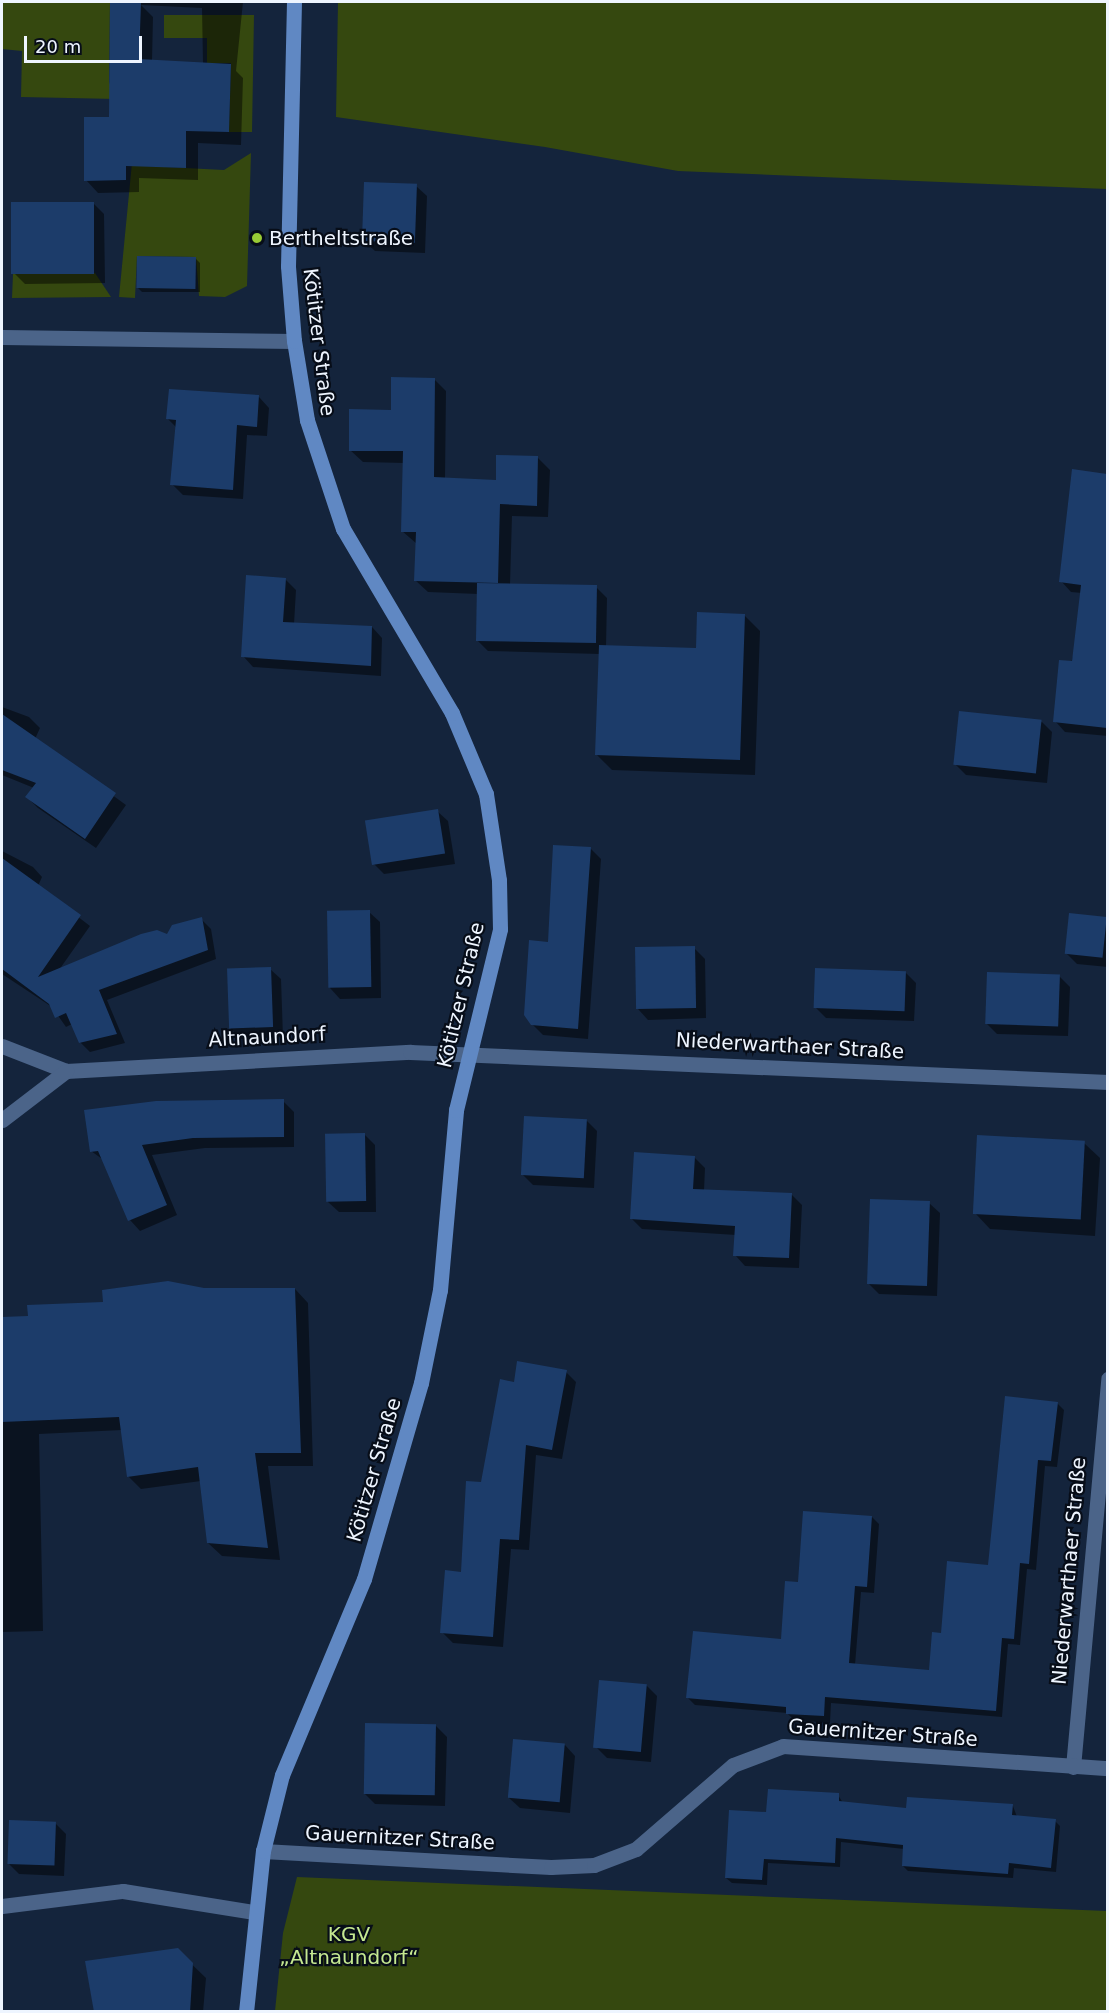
<!DOCTYPE html>
<html>
<head>
<meta charset="utf-8">
<style>
	body { margin:0 }
	#map { position:relative; width:1109px; height:2013px; overflow:hidden; background:#14243c; font-family:"DejaVu Sans",sans-serif }
	div>[style] { position:absolute }
	.green>* { inset:0; background:#35480f }
	.shadow>* { inset:0; background:#0007 }
	.building>* { inset:0; background:#1c3c6a; transform-origin:0 0 }
	.street>* { height:15px; margin:-7.5px; padding:0 7.5px; transform-origin:7.5px; border-radius:7.5px; background:#4b6489 }
	.secondary>* { height:15px; margin:-7.5px; padding:0 7.5px; transform-origin:7.5px; border-radius:7.5px; background:#6088c3 }
	.dots>* { width:16px; height:16px; translate:-50% -50%; box-sizing:border-box; border:3px solid #070d18; border-radius:50% }
	span { translate:-50% -50%; white-space:nowrap; text-align:center; line-height:1.15; -webkit-text-stroke:4.5px #070d18; paint-order:stroke }
	.poi-label { font-size:20px; color:#eef5ff }
	.left { translate:0 -50%; text-align:left }
	.street-label { font-size:20px; color:#eef5ff }
	.park-label { font-size:20px; color:#c5e891 }
	.frame { position:absolute; inset:0; border:3px solid #eef5ff; pointer-events:none }
	.scale { position:absolute; left:24px; top:36px; width:118px; height:27px; box-sizing:border-box; border:3px solid #eef5ff; border-top:0; padding-left:8px; font-size:18px; line-height:21px; white-space:nowrap; color:#eef5ff; -webkit-text-stroke:4px #070d18; paint-order:stroke }
</style>
</head>
<body>
<div id="map">
	<div class="green">
		<div style="clip-path:polygon(2px 2px,110px 2px,109px 82px,117px 99px,21px 97px,22px 51px,2px 49px)"></div>
		<div style="clip-path:polygon(338px 2px,1107px 2px,1107px 189px,678px 171px,545px 147px,336px 117px)"></div>
		<div style="clip-path:polygon(164px 15px,254px 15px,252px 132px,229px 132px,231px 63px,207px 63px,207px 38px,164px 38px)"></div>
		<div style="clip-path:polygon(134px 142px,145px 166px,224px 170px,251px 153px,247px 286px,225px 297px,199px 296px,196px 257px,137px 256px,135px 298px,119px 297px)"></div>
		<div style="clip-path:polygon(95px 273px,111px 297px,12px 298px,13px 274px)"></div>
		<div style="clip-path:polygon(297px 1877px,1107px 1911px,1107px 2011px,275px 2011px,283px 1933px)"></div>
	</div>
	<div class="shadow">
		<div style="clip-path:polygon(evenodd,137px 2px,243px 2px,236px 71px,243px 78px,241px 145px,198px 143px,198px 180px,139px 178px,139px 192px,98px 193px,86px 180px,110px 118px,139px 4px,137px 2px,141px 5px,202px 8px,203px 64px,152px 61px,153px 17px,141px 5px)"></div>
		<div style="clip-path:polygon(416px 186px,427px 196px,425px 253px,375px 251px,364px 241px)"></div>
		<div style="clip-path:polygon(93px 203px,104px 214px,105px 283px,25px 284px,14px 273px)"></div>
		<div style="clip-path:polygon(195px 258px,200px 263px,200px 292px,142px 292px,137px 287px)"></div>
		<div style="clip-path:polygon(434px 379px,446px 391px,445px 479px,497px 481px,538px 458px,550px 470px,548px 517px,512px 516px,510px 585px,597px 588px,607px 598px,606px 647px,697px 650px,744px 615px,760px 631px,755px 775px,612px 770px,597px 755px,600px 654px,488px 651px,477px 640px,478px 594px,428px 592px,415px 580px,417px 544px,402px 531px,404px 463px,363px 462px,350px 450px)"></div>
		<div style="clip-path:polygon(259px 397px,269px 408px,267px 436px,247px 435px,243px 499px,183px 495px,172px 484px,177px 428px,168px 419px)"></div>
		<div style="clip-path:polygon(1074px 471px,1108px 475px,1108px 608px,1092px 606px,1082px 593px,1071px 592px,1061px 581px)"></div>
		<div style="clip-path:polygon(285px 579px,296px 590px,294px 624px,372px 627px,382px 638px,381px 676px,253px 667px,243px 656px)"></div>
		<div style="clip-path:polygon(1075px 649px,1108px 654px,1108px 736px,1065px 732px,1055px 721px)"></div>
		<div style="clip-path:polygon(2px 707px,29px 717px,40px 728px,35px 739px,126px 805px,96px 848px,38px 808px,27px 797px,34px 788px,2px 775px)"></div>
		<div style="clip-path:polygon(1042px 722px,1052px 732px,1047px 783px,966px 775px,955px 764px)"></div>
		<div style="clip-path:polygon(437px 811px,448px 821px,455px 864px,384px 874px,373px 863px)"></div>
		<div style="clip-path:polygon(590px 848px,601px 859px,588px 1039px,543px 1035px,532px 1024px)"></div>
		<div style="clip-path:polygon(2px 851px,33px 867px,42px 877px,38px 886px,90px 926px,59px 970px,167px 936px,201px 919px,211px 929px,216px 959px,107px 1000px,125px 1043px,90px 1052px,80px 1042px,72px 1024px,66px 1027px,52px 1007px,2px 974px)"></div>
		<div style="clip-path:polygon(369px 912px,380px 922px,381px 998px,340px 999px,330px 988px)"></div>
		<div style="clip-path:polygon(1071px 914px,1108px 918px,1108px 967px,1077px 964px,1066px 953px)"></div>
		<div style="clip-path:polygon(694px 948px,705px 959px,706px 1018px,648px 1020px,638px 1009px)"></div>
		<div style="clip-path:polygon(270px 969px,281px 979px,283px 1037px,241px 1039px,230px 1028px)"></div>
		<div style="clip-path:polygon(905px 972px,916px 983px,914px 1021px,826px 1018px,815px 1007px)"></div>
		<div style="clip-path:polygon(1059px 976px,1070px 987px,1068px 1036px,997px 1034px,986px 1023px)"></div>
		<div style="clip-path:polygon(283px 1101px,294px 1112px,294px 1147px,205px 1148px,152px 1155px,177px 1215px,140px 1231px,130px 1220px,105px 1161px,91px 1151px)"></div>
		<div style="clip-path:polygon(586px 1120px,597px 1131px,594px 1188px,533px 1185px,522px 1174px)"></div>
		<div style="clip-path:polygon(364px 1134px,375px 1145px,376px 1212px,339px 1212px,328px 1202px)"></div>
		<div style="clip-path:polygon(1084px 1143px,1100px 1158px,1095px 1236px,990px 1229px,975px 1213px)"></div>
		<div style="clip-path:polygon(694px 1157px,705px 1168px,704px 1191px,792px 1195px,802px 1205px,799px 1268px,745px 1266px,735px 1255px,736px 1235px,642px 1229px,632px 1219px)"></div>
		<div style="clip-path:polygon(929px 1203px,940px 1213px,937px 1296px,879px 1294px,869px 1284px)"></div>
		<div style="clip-path:polygon(295px 1289px,308px 1303px,313px 1466px,268px 1466px,280px 1560px,222px 1556px,208px 1543px,201px 1481px,141px 1489px,128px 1476px,122px 1430px,39px 1434px,43px 1631px,2px 1632px,2px 1318px,29px 1317px,204px 1290px)"></div>
		<div style="clip-path:polygon(566px 1372px,576px 1382px,562px 1459px,536px 1455px,529px 1550px,511px 1549px,503px 1647px,453px 1643px,442px 1632px,463px 1573px,483px 1484px)"></div>
		<div style="clip-path:polygon(1057px 1403px,1064px 1410px,1057px 1467px,1045px 1466px,1036px 1570px,1027px 1569px,1020px 1645px,1008px 1644px,1002px 1717px,831px 1703px,830px 1723px,794px 1720px,787px 1713px,695px 1705px,688px 1698px,782px 1640px,799px 1583px,872px 1517px,879px 1524px,874px 1593px,861px 1592px,855px 1665px,931px 1672px,942px 1635px,990px 1566px)"></div>
		<div style="clip-path:polygon(646px 1685px,657px 1696px,651px 1762px,607px 1758px,596px 1747px)"></div>
		<div style="clip-path:polygon(436px 1726px,447px 1737px,445px 1806px,375px 1804px,364px 1793px)"></div>
		<div style="clip-path:polygon(565px 1745px,575px 1756px,570px 1813px,520px 1808px,509px 1798px)"></div>
		<div style="clip-path:polygon(838px 1795px,843px 1803px,907px 1810px,1013px 1806px,1017px 1817px,1055px 1821px,1060px 1826px,1056px 1872px,1014px 1868px,1013px 1878px,908px 1871px,903px 1866px,904px 1849px,841px 1842px,840px 1867px,768px 1863px,767px 1885px,732px 1883px,726px 1878px,768px 1813px)"></div>
		<div style="clip-path:polygon(55px 1823px,66px 1834px,64px 1876px,19px 1874px,9px 1864px)"></div>
		<div style="clip-path:polygon(177px 1950px,206px 1978px,203px 2012px,95px 2012px)"></div>
	</div>
	<div class="building">
		<div style="clip-path:polygon(110px 2px,141px 3px,139px 59px,231px 64px,229px 132px,186px 131px,186px 168px,126px 166px,126px 180px,84px 181px,84px 117px,109px 117px)"></div>
		<div style="left:364px;top:182px;width:53px;height:59px;rotate:2deg"></div>
		<div style="left:11px;top:202px;width:83px;height:72px"></div>
		<div style="left:137px;top:256px;width:59px;height:32px;rotate:1deg"></div>
		<div style="clip-path:polygon(391px 377px,435px 378px,434px 477px,496px 480px,496px 455px,538px 456px,537px 506px,500px 504px,498px 583px,414px 581px,416px 532px,401px 532px,403px 451px,349px 451px,349px 409px,391px 410px)"></div>
		<div style="clip-path:polygon(169px 389px,259px 395px,257px 427px,237px 425px,233px 490px,170px 485px,176px 420px,166px 419px)"></div>
		<div style="clip-path:polygon(1072px 469px,1107px 474px,1107px 728px,1053px 722px,1059px 660px,1072px 661px,1081px 585px,1059px 582px)"></div>
		<div style="clip-path:polygon(246px 575px,286px 578px,283px 622px,372px 626px,371px 666px,241px 657px)"></div>
		<div style="left:477px;top:583px;width:120px;height:58px;rotate:1deg"></div>
		<div style="clip-path:polygon(697px 612px,745px 614px,740px 760px,595px 755px,599px 645px,696px 648px)"></div>
		<div style="left:959px;top:711px;width:83px;height:54px;rotate:6deg"></div>
		<div style="clip-path:polygon(2px 714px,116px 793px,85px 839px,25px 797px,36px 783px,2px 770px)"></div>
		<div style="left:438px;top:809px;width:45px;height:74px;rotate:81deg"></div>
		<div style="clip-path:polygon(553px 845px,591px 847px,578px 1029px,531px 1025px,524px 1015px,529px 940px,548px 942px)"></div>
		<div style="clip-path:polygon(2px 858px,81px 915px,38px 977px,141px 934px,157px 930px,167px 934px,172px 925px,202px 917px,208px 950px,99px 990px,117px 1034px,79px 1043px,66px 1013px,55px 1018px,49px 1004px,2px 969px)"></div>
		<div style="left:370px;top:910px;width:77px;height:43px;rotate:89deg"></div>
		<div style="left:1069px;top:913px;width:38px;height:41px;rotate:6deg"></div>
		<div style="left:695px;top:946px;width:62px;height:60px;rotate:89deg"></div>
		<div style="left:271px;top:967px;width:60px;height:44px;rotate:88deg"></div>
		<div style="left:815px;top:968px;width:91px;height:40px;rotate:2deg"></div>
		<div style="left:987px;top:972px;width:73px;height:52px;rotate:2deg"></div>
		<div style="clip-path:polygon(284px 1099px,284px 1137px,193px 1138px,142px 1145px,167px 1205px,128px 1221px,98px 1151px,90px 1152px,84px 1110px,156px 1101px)"></div>
		<div style="left:524px;top:1116px;width:63px;height:59px;rotate:3deg"></div>
		<div style="left:365px;top:1133px;width:68px;height:40px;rotate:89deg"></div>
		<div style="left:977px;top:1135px;width:108px;height:79px;rotate:3deg"></div>
		<div style="clip-path:polygon(634px 1152px,695px 1156px,693px 1189px,792px 1193px,789px 1258px,733px 1256px,735px 1226px,630px 1219px)"></div>
		<div style="left:870px;top:1199px;width:60px;height:85px;rotate:2deg"></div>
		<div style="clip-path:polygon(168px 1281px,204px 1288px,295px 1288px,301px 1453px,255px 1453px,268px 1548px,207px 1543px,198px 1467px,127px 1477px,119px 1417px,2px 1422px,2px 1317px,28px 1316px,27px 1305px,103px 1302px,102px 1290px)"></div>
		<div style="clip-path:polygon(517px 1361px,567px 1370px,552px 1450px,526px 1445px,519px 1540px,500px 1539px,493px 1637px,440px 1633px,445px 1570px,461px 1572px,466px 1481px,481px 1482px,500px 1379px,514px 1382px)"></div>
		<div style="clip-path:polygon(1005px 1396px,1058px 1402px,1051px 1461px,1038px 1460px,1029px 1564px,1020px 1563px,1014px 1639px,1002px 1638px,996px 1711px,825px 1697px,824px 1716px,786px 1714px,786px 1707px,686px 1698px,693px 1631px,781px 1639px,785px 1581px,798px 1582px,803px 1511px,872px 1516px,867px 1587px,855px 1586px,849px 1663px,929px 1670px,932px 1632px,941px 1633px,947px 1561px,988px 1565px)"></div>
		<div style="left:599px;top:1680px;width:48px;height:68px;rotate:5deg"></div>
		<div style="left:365px;top:1723px;width:71px;height:71px;rotate:1deg"></div>
		<div style="left:513px;top:1739px;width:52px;height:59px;rotate:5deg"></div>
		<div style="clip-path:polygon(768px 1789px,839px 1793px,839px 1801px,906px 1808px,907px 1797px,1013px 1804px,1012px 1815px,1056px 1819px,1051px 1868px,1009px 1863px,1008px 1874px,902px 1866px,903px 1845px,836px 1838px,835px 1863px,764px 1859px,762px 1880px,725px 1878px,729px 1810px,766px 1812px)"></div>
		<div style="left:9px;top:1820px;width:47px;height:44px;rotate:2deg"></div>
		<div style="clip-path:polygon(178px 1948px,193px 1963px,190px 2012px,94px 2012px,85px 1961px)"></div>
	</div>
	<div class="street">
		<div style="left:2px;top:337px;width:292px;rotate:0.8deg"></div>
		<div style="left:2px;top:1046px;width:69px;rotate:21.3deg"></div>
		<div style="left:66px;top:1071px;width:345px;rotate:-3.2deg"></div>
		<div style="left:410px;top:1052px;width:699px;rotate:2.46deg"></div>
		<div style="left:2px;top:1120px;width:81px;rotate:-37.4deg"></div>
		<div style="left:1073px;top:1767px;width:390px;rotate:-84.8deg"></div>
		<div style="left:263px;top:1851px;width:288px;rotate:3.2deg"></div>
		<div style="left:551px;top:1867px;width:43px;rotate:-2.7deg"></div>
		<div style="left:594px;top:1865px;width:45px;rotate:-20.9deg"></div>
		<div style="left:636px;top:1849px;width:128px;rotate:-40.9deg"></div>
		<div style="left:733px;top:1765px;width:53px;rotate:-20.8deg"></div>
		<div style="left:783px;top:1746px;width:326px;rotate:3.9deg"></div>
		<div style="left:2px;top:1906px;width:122px;rotate:-7.1deg"></div>
		<div style="left:123px;top:1891px;width:133px;rotate:9.1deg"></div>
	</div>
	<div class="secondary">
		<div style="left:246px;top:2012px;width:162px;rotate:-84deg"></div>
		<div style="left:263px;top:1851px;width:78px;rotate:-76deg"></div>
		<div style="left:282px;top:1775px;width:212px;rotate:-67.3deg"></div>
		<div style="left:364px;top:1579px;width:204px;rotate:-73.8deg"></div>
		<div style="left:421px;top:1383px;width:95px;rotate:-78.5deg"></div>
		<div style="left:440px;top:1290px;width:181px;rotate:-84.9deg"></div>
		<div style="left:456px;top:1110px;width:186px;rotate:-76.3deg"></div>
		<div style="left:500px;top:929px;width:49px;rotate:-91.2deg"></div>
		<div style="left:499px;top:880px;width:87px;rotate:-98.6deg"></div>
		<div style="left:486px;top:794px;width:88px;rotate:-112.8deg"></div>
		<div style="left:452px;top:713px;width:214px;rotate:-120.6deg"></div>
		<div style="left:343px;top:529px;width:115px;rotate:-108.3deg"></div>
		<div style="left:307px;top:420px;width:80px;rotate:-99.3deg"></div>
		<div style="left:294px;top:341px;width:75px;rotate:-94.6deg"></div>
		<div style="left:288px;top:266px;width:264px;rotate:-88.7deg"></div>
	</div>
	<div class="dots">
		<div style="left:257px;top:238px;background:#99cb35"></div>
	</div>
	<div class="poi-label">
		<span class="left" style="left:269px;top:238px">Bertheltstraße</span>
	</div>
	<div class="street-label">
		<span style="left:319px;top:342px;rotate:83deg">Kötitzer Straße</span>
		<span style="left:461px;top:995px;rotate:-77deg">Kötitzer Straße</span>
		<span style="left:267px;top:1037px;rotate:-3deg">Altnaundorf</span>
		<span style="left:790px;top:1046px;rotate:3deg">Niederwarthaer Straße</span>
		<span style="left:374px;top:1470px;rotate:-74deg">Kötitzer Straße</span>
		<span style="left:1069px;top:1571px;rotate:-85deg">Niederwarthaer Straße</span>
		<span style="left:883px;top:1733px;rotate:4deg">Gauernitzer Straße</span>
		<span style="left:400px;top:1838px;rotate:3deg">Gauernitzer Straße</span>
	</div>
	<div class="park-label">
		<span style="left:349px;top:1946px">KGV<br>„Altnaundorf“</span>
	</div>
	<div class="frame"></div>
	<div class="scale">20 m</div>
</div>
</body>
</html>
